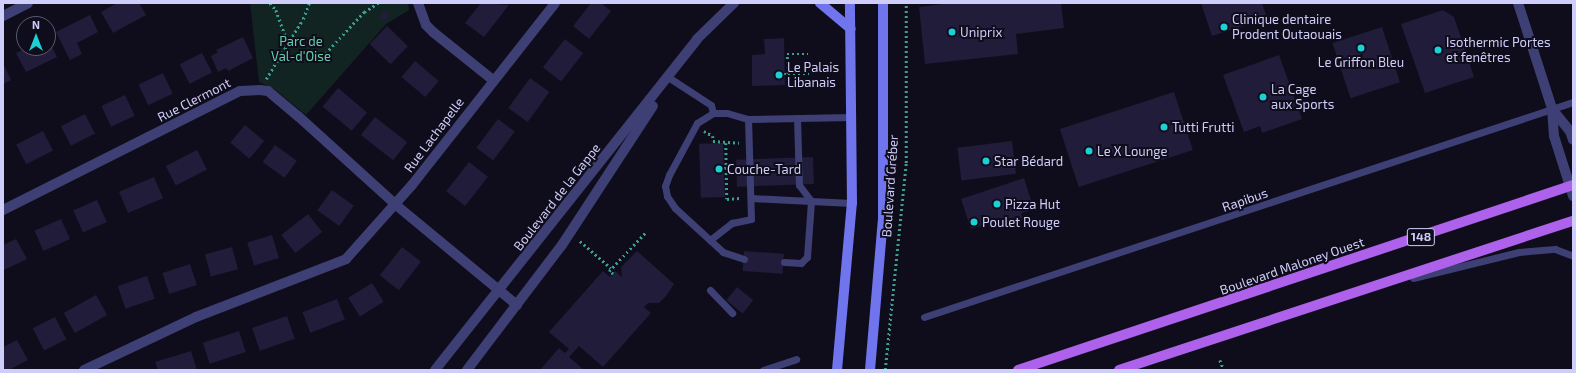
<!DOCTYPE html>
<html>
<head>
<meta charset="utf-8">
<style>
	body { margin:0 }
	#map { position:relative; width:1576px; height:373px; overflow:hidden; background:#0f0d1b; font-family:"Exo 2",sans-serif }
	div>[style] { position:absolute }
	.green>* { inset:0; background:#112422 }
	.building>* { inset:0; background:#201c39; transform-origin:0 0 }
	.path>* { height:2.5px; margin-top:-1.25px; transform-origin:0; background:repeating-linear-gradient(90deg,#3b9f92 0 2px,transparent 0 5px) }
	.service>* { height:7px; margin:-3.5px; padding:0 3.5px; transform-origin:3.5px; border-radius:3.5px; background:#3e3f74 }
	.minor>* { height:10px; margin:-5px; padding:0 5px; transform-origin:5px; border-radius:5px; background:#3e3f74 }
	.tertiary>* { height:10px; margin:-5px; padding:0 5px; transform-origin:5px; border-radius:5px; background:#3e3f74 }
	.secondary>* { height:10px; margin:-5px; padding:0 5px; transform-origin:5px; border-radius:5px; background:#7075ed }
	.primary>* { height:10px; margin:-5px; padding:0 5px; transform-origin:5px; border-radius:5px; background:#ae61eb }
	.dots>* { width:11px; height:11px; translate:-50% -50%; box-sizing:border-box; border:2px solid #0f0d1b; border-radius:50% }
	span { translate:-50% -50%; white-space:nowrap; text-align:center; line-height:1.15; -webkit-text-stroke:4px #0f0d1b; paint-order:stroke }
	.shield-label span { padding:1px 3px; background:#0f0d1b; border:1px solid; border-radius:3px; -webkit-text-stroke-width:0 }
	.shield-label { font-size:12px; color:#cfcdf9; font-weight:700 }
	.poi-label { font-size:13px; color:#cfcdf9 }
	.left { translate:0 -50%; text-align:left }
	.park-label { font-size:13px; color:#63cfac }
	.street-label { font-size:13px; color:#cfcdf9 }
	.frame { position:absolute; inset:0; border:4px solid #cfcdf9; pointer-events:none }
	.north { position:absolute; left:16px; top:16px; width:40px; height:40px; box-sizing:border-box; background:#0f0d1b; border:1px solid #5c5a74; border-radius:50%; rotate:0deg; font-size:11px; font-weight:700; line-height:16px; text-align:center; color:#cfcdf9 }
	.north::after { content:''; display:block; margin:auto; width:14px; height:18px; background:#1bd1d7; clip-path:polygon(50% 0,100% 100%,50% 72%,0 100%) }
</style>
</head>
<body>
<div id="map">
	<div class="green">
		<div style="clip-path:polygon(250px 3px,408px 3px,409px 10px,386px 24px,306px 115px,273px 88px,259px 82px)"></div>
	</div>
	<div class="building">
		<div style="clip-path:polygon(117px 3px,139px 3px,146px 15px,113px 33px,101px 12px)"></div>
		<div style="clip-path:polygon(481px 3px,509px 5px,484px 37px,465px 23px)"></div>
		<div style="clip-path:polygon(591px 3px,601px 3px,611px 11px,589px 39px,573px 26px)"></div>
		<div style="clip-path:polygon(952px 3px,1061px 3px,1064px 28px,1016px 34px,1018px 54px,925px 64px,919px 7px)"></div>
		<div style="clip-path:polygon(1201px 3px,1262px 3px,1267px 18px,1212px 36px)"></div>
		<div style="clip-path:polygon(385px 10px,390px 15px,385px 21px,379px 17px)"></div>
		<div style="clip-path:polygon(1443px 10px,1454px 17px,1474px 77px,1425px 93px,1401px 24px)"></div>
		<div style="clip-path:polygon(90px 15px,98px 32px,77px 43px,82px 54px,70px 60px,56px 32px)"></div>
		<div style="left:387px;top:26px;width:29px;height:25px;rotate:44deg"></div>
		<div style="left:1382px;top:27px;width:58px;height:52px;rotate:72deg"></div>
		<div style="clip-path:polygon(243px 37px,253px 58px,228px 71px,226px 68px,218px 72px,211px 56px,218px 52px,216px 50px)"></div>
		<div style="clip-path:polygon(784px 38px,785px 85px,752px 86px,752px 55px,765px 54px,764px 39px)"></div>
		<div style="clip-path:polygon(48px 39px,57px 57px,26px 72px,16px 53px,26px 48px,48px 48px)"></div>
		<div style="left:565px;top:39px;width:23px;height:36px;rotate:38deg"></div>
		<div style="left:202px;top:53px;width:22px;height:25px;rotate:63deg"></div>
		<div style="clip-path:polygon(1279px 55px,1302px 119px,1262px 133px,1260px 126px,1244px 132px,1223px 75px)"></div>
		<div style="left:415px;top:61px;width:31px;height:21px;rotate:40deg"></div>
		<div style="clip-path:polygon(3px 63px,11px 80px,3px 84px)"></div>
		<div style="left:163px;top:73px;width:23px;height:27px;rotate:65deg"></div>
		<div style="left:530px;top:78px;width:24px;height:37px;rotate:36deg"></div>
		<div style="left:338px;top:88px;width:38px;height:24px;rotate:40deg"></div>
		<div style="left:1174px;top:92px;width:61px;height:120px;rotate:72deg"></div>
		<div style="left:125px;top:95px;width:23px;height:26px;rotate:65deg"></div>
		<div style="left:85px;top:114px;width:22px;height:27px;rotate:63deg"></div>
		<div style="left:375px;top:117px;width:41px;height:23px;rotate:38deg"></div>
		<div style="left:498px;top:119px;width:21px;height:36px;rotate:37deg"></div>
		<div style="left:245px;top:125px;width:25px;height:23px;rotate:40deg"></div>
		<div style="left:43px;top:131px;width:22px;height:30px;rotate:63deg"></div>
		<div style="left:1012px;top:141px;width:33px;height:55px;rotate:83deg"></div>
		<div style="left:723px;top:143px;width:54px;height:24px;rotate:88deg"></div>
		<div style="left:275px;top:145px;width:27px;height:21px;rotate:36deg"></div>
		<div style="left:197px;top:150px;width:22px;height:35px;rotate:63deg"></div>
		<div style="left:813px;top:157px;width:27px;height:77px;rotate:88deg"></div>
		<div style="left:469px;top:162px;width:24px;height:37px;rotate:38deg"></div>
		<div style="left:154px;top:177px;width:23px;height:38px;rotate:67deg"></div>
		<div style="clip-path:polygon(1024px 178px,1034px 210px,1021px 213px,1023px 220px,996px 229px,994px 222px,971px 229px,961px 199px)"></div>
		<div style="left:332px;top:190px;width:27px;height:25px;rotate:36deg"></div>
		<div style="left:97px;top:200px;width:24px;height:26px;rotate:66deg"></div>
		<div style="left:308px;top:214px;width:23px;height:34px;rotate:52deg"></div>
		<div style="left:61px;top:219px;width:22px;height:29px;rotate:66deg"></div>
		<div style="left:272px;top:235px;width:24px;height:26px;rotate:73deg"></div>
		<div style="clip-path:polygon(16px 239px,27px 259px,4px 270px,3px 245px)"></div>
		<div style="left:232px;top:247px;width:23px;height:28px;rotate:75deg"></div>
		<div style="left:402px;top:247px;width:24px;height:36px;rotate:38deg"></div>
		<div style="clip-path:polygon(637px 251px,674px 284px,666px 296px,659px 303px,648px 303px,644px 307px,651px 313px,603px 367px,579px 346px,569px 357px,584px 370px,540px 370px,559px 348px,565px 353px,569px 349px,549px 332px,603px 271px,610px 277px,615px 271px,622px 277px,621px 267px)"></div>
		<div style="left:744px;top:251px;width:40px;height:20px;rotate:4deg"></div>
		<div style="left:190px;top:264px;width:22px;height:29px;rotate:72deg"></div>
		<div style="left:147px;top:276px;width:24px;height:31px;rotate:71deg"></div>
		<div style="left:372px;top:283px;width:22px;height:28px;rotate:58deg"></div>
		<div style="left:737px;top:287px;width:21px;height:17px;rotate:39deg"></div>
		<div style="left:96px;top:295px;width:23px;height:37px;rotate:61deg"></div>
		<div style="left:337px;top:299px;width:22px;height:37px;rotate:69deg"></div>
		<div style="left:287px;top:316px;width:24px;height:37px;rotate:71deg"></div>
		<div style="left:55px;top:317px;width:25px;height:25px;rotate:63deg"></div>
		<div style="left:239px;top:331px;width:22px;height:38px;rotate:72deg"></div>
		<div style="clip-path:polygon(17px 340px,28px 360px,9px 370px,3px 370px,3px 347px)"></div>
		<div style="clip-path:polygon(191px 351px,197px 370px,158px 370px,155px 362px)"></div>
	</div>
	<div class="path">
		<div style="left:270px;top:3px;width:9px;rotate:49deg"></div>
		<div style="left:276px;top:10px;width:35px;rotate:70deg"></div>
		<div style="left:322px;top:57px;width:62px;rotate:-47deg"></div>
		<div style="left:364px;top:12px;width:17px;rotate:-33deg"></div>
		<div style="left:784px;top:74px;width:4px"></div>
		<div style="left:788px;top:74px;width:20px;rotate:-93deg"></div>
		<div style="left:787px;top:54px;width:21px"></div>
		<div style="left:788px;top:74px;width:21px"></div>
		<div style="left:266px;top:79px;width:70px;rotate:-58.3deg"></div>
		<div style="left:303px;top:19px;width:17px;rotate:-69deg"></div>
		<div style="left:704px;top:131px;width:10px;rotate:29deg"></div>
		<div style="left:713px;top:136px;width:5px;rotate:90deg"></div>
		<div style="left:713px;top:141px;width:26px;rotate:4deg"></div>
		<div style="left:726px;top:143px;width:56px;rotate:89deg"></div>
		<div style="left:727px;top:199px;width:12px;rotate:-5deg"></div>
		<div style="left:724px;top:168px;width:15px"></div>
		<div style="left:580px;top:241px;width:41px;rotate:41.1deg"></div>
		<div style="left:613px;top:274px;width:5px;rotate:-143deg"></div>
		<div style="left:609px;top:271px;width:54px;rotate:-46.5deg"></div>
		<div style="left:1220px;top:360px;width:11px;rotate:68deg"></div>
		<div style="left:885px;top:370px;width:208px;rotate:-84.2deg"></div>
		<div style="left:906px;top:163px;width:160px;rotate:-90deg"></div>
	</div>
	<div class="service">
		<div style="left:668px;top:77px;width:51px;rotate:33.1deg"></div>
		<div style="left:711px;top:105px;width:8px;rotate:76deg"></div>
		<div style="left:797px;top:118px;width:67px;rotate:88.3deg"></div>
		<div style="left:799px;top:185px;width:20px;rotate:53deg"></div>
		<div style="left:751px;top:198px;width:60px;rotate:2.9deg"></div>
		<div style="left:710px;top:240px;width:28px;rotate:-38deg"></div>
		<div style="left:732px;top:223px;width:19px;rotate:-12deg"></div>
		<div style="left:751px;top:219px;width:100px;rotate:-91.7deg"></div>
		<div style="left:744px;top:259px;width:22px;rotate:-162deg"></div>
		<div style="left:723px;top:252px;width:65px;rotate:-137.5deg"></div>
		<div style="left:675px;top:208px;width:14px;rotate:-124deg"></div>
		<div style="left:667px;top:196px;width:10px;rotate:-101deg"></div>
		<div style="left:665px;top:186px;width:12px;rotate:-70deg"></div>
		<div style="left:669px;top:175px;width:59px;rotate:-61.7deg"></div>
		<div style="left:697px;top:123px;width:19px;rotate:-32deg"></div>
		<div style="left:713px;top:113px;width:14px"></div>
		<div style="left:727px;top:113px;width:22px;rotate:16deg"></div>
		<div style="left:748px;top:119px;width:103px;rotate:-1.1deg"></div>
		<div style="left:784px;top:262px;width:17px;rotate:3deg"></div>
		<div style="left:801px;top:263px;width:8px;rotate:-45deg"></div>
		<div style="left:807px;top:257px;width:56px;rotate:-85.9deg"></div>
		<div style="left:811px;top:201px;width:41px;rotate:2.8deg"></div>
		<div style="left:1413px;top:278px;width:109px;rotate:-13.8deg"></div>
		<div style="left:1519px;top:252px;width:36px;rotate:-5deg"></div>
		<div style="left:1555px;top:249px;width:19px;rotate:21deg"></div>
		<div style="left:710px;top:290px;width:32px;rotate:46deg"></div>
		<div style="left:924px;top:317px;width:684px;rotate:-18.33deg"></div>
		<div style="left:763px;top:370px;width:35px;rotate:-18deg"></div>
	</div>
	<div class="minor">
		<div style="left:418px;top:3px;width:23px;rotate:70deg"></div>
		<div style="left:426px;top:25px;width:10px;rotate:45deg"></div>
		<div style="left:433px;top:32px;width:77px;rotate:38.7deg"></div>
		<div style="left:3px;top:16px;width:28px;rotate:-27deg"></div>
		<div style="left:3px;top:210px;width:265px;rotate:-26.7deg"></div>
		<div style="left:240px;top:91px;width:20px;rotate:-3deg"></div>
		<div style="left:260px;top:90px;width:8px;rotate:7deg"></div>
		<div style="left:268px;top:91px;width:39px;rotate:40deg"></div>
		<div style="left:298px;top:116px;width:132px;rotate:42.2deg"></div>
		<div style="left:396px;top:205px;width:157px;rotate:39.6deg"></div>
		<div style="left:84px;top:370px;width:124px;rotate:-25.3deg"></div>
		<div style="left:196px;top:317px;width:161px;rotate:-21.1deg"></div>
		<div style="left:346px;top:259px;width:99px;rotate:-48.3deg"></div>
		<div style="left:412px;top:185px;width:231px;rotate:-51.8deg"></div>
	</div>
	<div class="tertiary">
		<div style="left:1518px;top:3px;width:110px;rotate:72.1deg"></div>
		<div style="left:1552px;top:108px;width:28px;rotate:86deg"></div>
		<div style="left:1554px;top:136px;width:63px;rotate:72.4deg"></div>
		<div style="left:1552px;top:109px;width:28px;rotate:51deg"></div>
		<div style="left:1570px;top:131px;width:9px;rotate:72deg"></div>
		<div style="left:435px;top:370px;width:422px;rotate:-51.6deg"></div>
		<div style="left:697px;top:39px;width:52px;rotate:-44.2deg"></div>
		<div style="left:467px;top:370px;width:157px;rotate:-52.8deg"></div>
		<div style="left:562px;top:245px;width:166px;rotate:-56.8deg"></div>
	</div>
	<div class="secondary">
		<div style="left:820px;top:3px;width:40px;rotate:40deg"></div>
		<div style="left:837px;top:370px;width:168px;rotate:-84.9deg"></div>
		<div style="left:852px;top:203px;width:200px;rotate:-90.6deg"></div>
		<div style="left:870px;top:370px;width:152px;rotate:-85.1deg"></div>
		<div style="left:883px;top:219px;width:216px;rotate:-90deg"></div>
	</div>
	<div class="primary">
		<div style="left:1018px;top:370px;width:585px;rotate:-18.43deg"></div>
		<div style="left:1119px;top:370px;width:478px;rotate:-18.2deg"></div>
	</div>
	<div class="dots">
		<div style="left:1224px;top:27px;background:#1bd1d7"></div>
		<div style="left:952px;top:32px;background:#1bd1d7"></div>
		<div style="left:1361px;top:48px;background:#1bd1d7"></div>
		<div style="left:1438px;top:50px;background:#1bd1d7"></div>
		<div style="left:779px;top:75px;background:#1bd1d7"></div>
		<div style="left:1263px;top:97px;background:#1bd1d7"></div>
		<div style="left:1164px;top:127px;background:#1bd1d7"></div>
		<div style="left:1089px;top:151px;background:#1bd1d7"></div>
		<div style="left:986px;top:161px;background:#1bd1d7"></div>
		<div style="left:719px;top:169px;background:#1bd1d7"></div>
		<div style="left:997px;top:204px;background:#1bd1d7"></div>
		<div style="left:974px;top:222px;background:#1bd1d7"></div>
	</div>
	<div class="shield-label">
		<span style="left:1421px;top:237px">148</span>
	</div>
	<div class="poi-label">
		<span class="left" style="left:1232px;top:27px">Clinique dentaire<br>Prodent Outaouais</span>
		<span class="left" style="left:960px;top:32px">Uniprix</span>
		<span class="left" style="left:1446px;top:50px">Isothermic Portes<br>et fenêtres</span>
		<span style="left:1361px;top:62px">Le Griffon Bleu</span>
		<span class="left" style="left:787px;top:75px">Le Palais<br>Libanais</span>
		<span class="left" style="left:1271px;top:97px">La Cage<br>aux Sports</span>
		<span class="left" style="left:1172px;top:127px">Tutti Frutti</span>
		<span class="left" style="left:1097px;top:151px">Le X Lounge</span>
		<span class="left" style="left:994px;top:161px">Star Bédard</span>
		<span class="left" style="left:727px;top:169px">Couche-Tard</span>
		<span class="left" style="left:1005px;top:204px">Pizza Hut</span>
		<span class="left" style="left:982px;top:222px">Poulet Rouge</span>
	</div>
	<div class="park-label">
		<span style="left:301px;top:49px">Parc de<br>Val-d'Oise</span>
	</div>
	<div class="street-label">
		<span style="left:194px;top:100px;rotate:-27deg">Rue Clermont</span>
		<span style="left:434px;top:135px;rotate:-53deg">Rue Lachapelle</span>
		<span style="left:890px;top:186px;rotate:-86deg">Boulevard Gréber</span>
		<span style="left:557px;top:197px;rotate:-52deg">Boulevard de la Gappe</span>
		<span style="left:1245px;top:200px;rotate:-19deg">Rapibus</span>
		<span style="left:1292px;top:266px;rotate:-19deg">Boulevard Maloney Ouest</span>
	</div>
	<div class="frame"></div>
	<div class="north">N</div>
</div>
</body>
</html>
